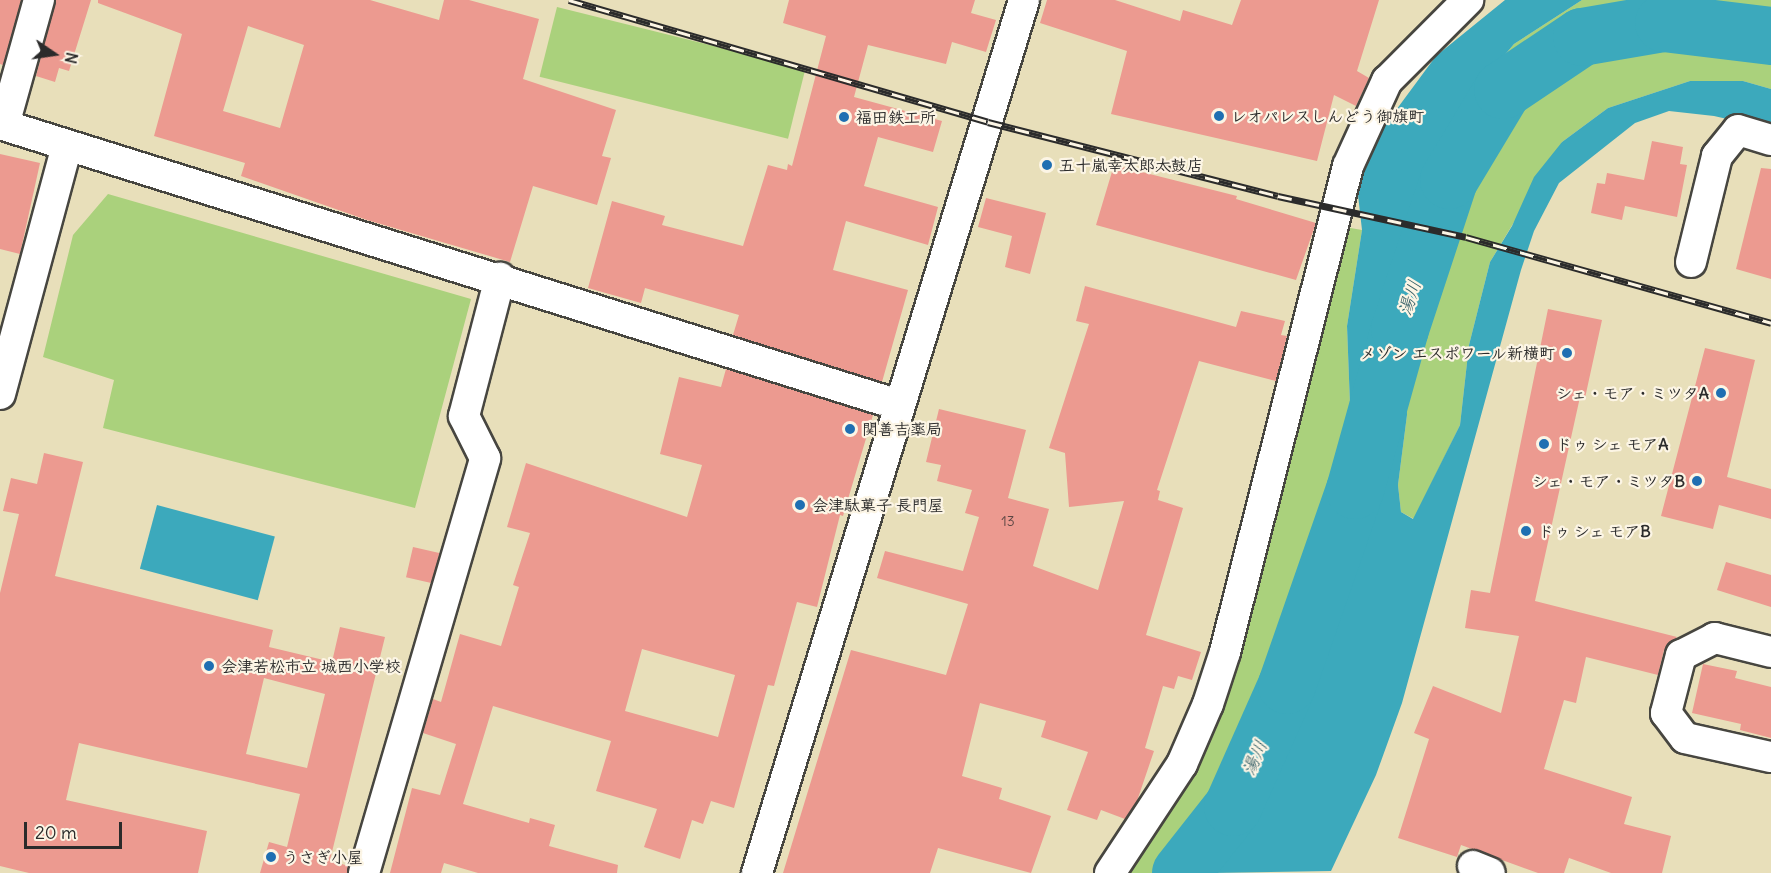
<!DOCTYPE html>
<html>
<head>
<meta charset="utf-8">
<style>
	body { margin:0 }
	#map { position:relative; width:1771px; height:873px; overflow:hidden; background:#e8dfba; font-family:Delius,"Klee One",sans-serif }
	div>[style] { position:absolute }
	.green>* { inset:0; background:#aad17c; transform-origin:0 0 }
	.water>* { inset:0; background:#3ca9bc; transform-origin:0 0 }
	.river>* { height:58px; margin:-29px; padding:0 29px; transform-origin:29px; border-radius:29px; background:#3ca9bc }
	.building>* { inset:0; background:#ec9a90; transform-origin:0 0 }
	.roads { filter:drop-shadow(2px 0 #474640) drop-shadow(-2px 0 #474640) drop-shadow(0 2px #474640) drop-shadow(0 -2px #474640) }
	.minor>* { height:30px; margin:-15px; padding:0 15px; transform-origin:15px; border-radius:15px; background:#fff }
	.rail>* { height:7px; margin-top:-3.5px; transform-origin:0; background:repeating-linear-gradient(90deg,#fcf5e5 0 14px,#2b2b2b 0 28px); box-sizing:border-box; border-block:2px solid #2b2b2b }
	.dots>* { width:16px; height:16px; translate:-50% -50%; box-sizing:border-box; border:3px solid #fcf5e5; border-radius:50% }
	span { translate:-50% -50%; white-space:nowrap; text-align:center; line-height:1.15; -webkit-text-stroke:4.5px #fcf5e5; paint-order:stroke }
	.number-label { font-size:14px; color:#5b4744 }
	.number-label span { -webkit-text-stroke-width:0 }
	.poi-label { font-size:16px; color:#2b2b2b; font-weight:700 }
	.left { translate:0 -50%; text-align:left }
	.right { translate:-100% -50%; text-align:right }
	.water-label { font-size:18px; color:#325d65; font-style:italic }
	.north { position:absolute; left:24px; top:24px; width:60px; height:60px; -webkit-text-stroke:4px #fcf5e5; paint-order:stroke; rotate:103deg; font-size:16px; font-weight:700; line-height:24px; text-align:center; color:#2b2b2b }
	.north::after { content:''; display:block; margin:auto; width:21px; height:27px; background:#2b2b2b; clip-path:polygon(50% 0,100% 100%,50% 72%,0 100%) }
	.scale { position:absolute; left:24px; top:822px; width:98px; height:27px; box-sizing:border-box; border:3px solid #2b2b2b; border-top:0; padding-left:8px; font-size:18px; line-height:21px; white-space:nowrap; color:#2b2b2b; -webkit-text-stroke:4px #fcf5e5; paint-order:stroke }
</style>
</head>
<body>
<div id="map">
	<div class="green">
		<div style="clip-path:polygon(1582px 0,1771px 0,1771px 89px,1743px 81px,1690px 81px,1608px 108px,1562px 142px,1490px 262px,1469px 345px,1460px 425px,1414px 519px,1401px 512px,1398px 485px,1407px 415px,1406px 376px,1391px 315px,1400px 239px,1421px 203px,1440px 151px,1476px 89px,1514px 44px)"></div>
		<div style="left:557px;top:7px;width:256px;height:72px;rotate:14deg"></div>
		<div style="clip-path:polygon(108px 194px,471px 299px,415px 508px,103px 428px,114px 380px,43px 357px,73px 235px)"></div>
		<div style="clip-path:polygon(1345px 227px,1362px 230px,1347px 326px,1350px 405px,1342px 487px,1309px 704px,1290px 747px,1212px 873px,1127px 873px,1262px 549px,1292px 451px)"></div>
	</div>
	<div class="water">
		<div style="clip-path:polygon(1505px 0,1582px 0,1514px 44px,1476px 89px,1440px 151px,1421px 203px,1400px 239px,1391px 315px,1406px 376px,1407px 415px,1398px 485px,1401px 512px,1413px 519px,1460px 425px,1469px 345px,1490px 262px,1512px 226px,1534px 177px,1562px 142px,1608px 108px,1690px 81px,1743px 81px,1771px 89px,1771px 129px,1714px 116px,1669px 111px,1635px 123px,1559px 183px,1534px 231px,1521px 270px,1402px 703px,1376px 775px,1331px 871px,1212px 873px,1290px 747px,1309px 704px,1342px 487px,1350px 405px,1347px 326px,1362px 230px,1357px 186px,1385px 125px,1436px 56px)"></div>
		<div style="left:157px;top:505px;width:122px;height:66px;rotate:15deg"></div>
	</div>
	<div class="river">
		<div style="left:1181px;top:873px;width:84px;rotate:-51.8deg"></div>
		<div style="left:1233px;top:807px;width:133px;rotate:-66.1deg"></div>
		<div style="left:1287px;top:685px;width:207px;rotate:-70.8deg"></div>
		<div style="left:1355px;top:490px;width:167px;rotate:-74.4deg"></div>
		<div style="left:1400px;top:329px;width:157px;rotate:-71.8deg"></div>
		<div style="left:1449px;top:180px;width:105px;rotate:-59deg"></div>
		<div style="left:1503px;top:90px;width:95px;rotate:-33.9deg"></div>
		<div style="left:1582px;top:37px;width:83px;rotate:-9.7deg"></div>
		<div style="left:1664px;top:23px;width:108px;rotate:6.9deg"></div>
	</div>
	<div class="building">
		<div style="clip-path:polygon(0 0,21px 0,3px 65px,0 64px)"></div>
		<div style="clip-path:polygon(56px 0,91px 0,69px 71px,59px 68px,55px 82px,36px 76px)"></div>
		<div style="clip-path:polygon(evenodd,98px 0,370px 0,439px 20px,444px 0,469px 0,539px 19px,523px 79px,616px 110px,602px 156px,611px 158px,597px 205px,533px 186px,510px 262px,367px 220px,241px 176px,245px 163px,154px 136px,182px 34px,98px 3px,98px 0,248px 26px,304px 45px,280px 128px,223px 111px,248px 26px)"></div>
		<div style="clip-path:polygon(789px 0,975px 0,971px 13px,996px 20px,986px 52px,952px 42px,946px 64px,868px 45px,854px 97px,942px 121px,933px 152px,878px 137px,864px 186px,938px 207px,928px 245px,846px 221px,833px 270px,908px 290px,882px 382px,733px 335px,739px 315px,645px 288px,641px 303px,588px 288px,612px 201px,665px 216px,662px 225px,743px 246px,768px 165px,787px 170px,788px 164px,792px 166px,826px 36px,783px 23px)"></div>
		<div style="clip-path:polygon(1047px 0,1115px 0,1180px 21px,1183px 10px,1232px 25px,1241px 0,1379px 0,1357px 71px,1369px 78px,1356px 106px,1334px 95px,1317px 161px,1111px 114px,1127px 51px,1040px 23px)"></div>
		<div style="clip-path:polygon(1652px 141px,1683px 147px,1680px 164px,1687px 165px,1677px 217px,1625px 206px,1622px 220px,1591px 213px,1597px 183px,1605px 184px,1607px 173px,1644px 180px)"></div>
		<div style="clip-path:polygon(0 154px,40px 163px,20px 254px,0 249px)"></div>
		<div style="clip-path:polygon(1114px 165px,1237px 196px,1236px 199px,1316px 223px,1296px 280px,1096px 225px)"></div>
		<div style="clip-path:polygon(1761px 168px,1771px 169px,1771px 279px,1736px 269px)"></div>
		<div style="clip-path:polygon(986px 198px,1046px 213px,1030px 274px,1005px 267px,1012px 236px,978px 227px)"></div>
		<div style="clip-path:polygon(1085px 286px,1236px 327px,1241px 311px,1285px 321px,1281px 335px,1287px 336px,1276px 381px,1199px 361px,1157px 490px,1160px 491px,1158px 500px,1183px 508px,1146px 635px,1201px 652px,1192px 680px,1178px 676px,1174px 689px,1163px 686px,1145px 748px,1154px 751px,1137px 801px,1125px 819px,1101px 810px,1097px 820px,1067px 810px,1088px 752px,1041px 737px,1046px 721px,980px 703px,962px 776px,1002px 788px,999px 799px,1051px 816px,1031px 873px,938px 848px,930px 873px,783px 873px,851px 650px,946px 675px,968px 604px,877px 578px,885px 551px,963px 571px,979px 517px,965px 513px,972px 490px,937px 481px,941px 465px,926px 462px,939px 409px,1026px 430px,1008px 498px,1049px 509px,1033px 566px,1098px 590px,1124px 501px,1069px 507px,1065px 453px,1049px 448px,1089px 324px,1076px 321px)"></div>
		<div style="clip-path:polygon(1548px 309px,1602px 320px,1585px 398px,1580px 397px,1535px 601px,1677px 637px,1664px 650px,1658px 675px,1586px 657px,1576px 703px,1564px 700px,1544px 769px,1632px 797px,1624px 824px,1671px 836px,1662px 873px,1611px 873px,1569px 858px,1564px 873px,1538px 873px,1461px 845px,1457px 857px,1398px 838px,1429px 739px,1414px 733px,1433px 686px,1501px 713px,1519px 636px,1465px 628px,1471px 590px,1490px 593px)"></div>
		<div style="clip-path:polygon(1705px 348px,1755px 360px,1727px 477px,1771px 489px,1771px 519px,1719px 505px,1713px 529px,1661px 516px)"></div>
		<div style="clip-path:polygon(evenodd,726px 369px,873px 415px,843px 516px,840px 515px,817px 607px,797px 602px,774px 686px,768px 685px,734px 808px,711px 801px,703px 824px,692px 820px,680px 859px,644px 847px,657px 809px,596px 791px,611px 741px,493px 706px,463px 804px,529px 823px,530px 818px,555px 825px,549px 846px,618px 865px,617px 873px,478px 873px,444px 863px,441px 873px,390px 873px,412px 788px,440px 795px,456px 744px,423px 733px,433px 699px,441px 702px,460px 634px,501px 646px,519px 587px,513px 585px,530px 533px,507px 527px,526px 463px,687px 517px,702px 465px,660px 454px,679px 377px,721px 387px,726px 369px,642px 649px,735px 675px,718px 737px,625px 711px,642px 649px)"></div>
		<div style="clip-path:polygon(evenodd,44px 453px,83px 462px,55px 576px,273px 630px,269px 647px,332px 662px,340px 627px,385px 637px,330px 860px,348px 866px,347px 873px,260px 873px,269px 842px,287px 847px,300px 794px,79px 743px,66px 800px,207px 831px,198px 873px,29px 873px,0 866px,0 593px,19px 514px,3px 511px,11px 478px,37px 484px,44px 453px,264px 678px,325px 694px,307px 768px,246px 754px,264px 678px)"></div>
		<div style="left:413px;top:547px;width:27px;height:31px;rotate:13deg"></div>
		<div style="clip-path:polygon(1726px 562px,1771px 575px,1771px 607px,1717px 590px)"></div>
		<div style="clip-path:polygon(1703px 664px,1737px 671px,1735px 678px,1771px 687px,1771px 738px,1740px 730px,1741px 724px,1692px 713px)"></div>
	</div>
	<div class="roads">
		<div class="minor">
			<div style="left:0;top:124px;width:925px;rotate:17.36deg"></div>
			<div style="left:4px;top:125px;width:130px;rotate:-74.4deg"></div>
			<div style="left:1691px;top:262px;width:109px;rotate:-76.2deg"></div>
			<div style="left:1717px;top:156px;width:33px;rotate:-51deg"></div>
			<div style="left:1738px;top:130px;width:34px;rotate:17deg"></div>
			<div style="left:0;top:394px;width:257px;rotate:-74.9deg"></div>
			<div style="left:1771px;top:652px;width:58px;rotate:-166deg"></div>
			<div style="left:1715px;top:638px;width:38px;rotate:153deg"></div>
			<div style="left:1681px;top:655px;width:60px;rotate:104.5deg"></div>
			<div style="left:1666px;top:713px;width:31px;rotate:53deg"></div>
			<div style="left:1685px;top:738px;width:88px;rotate:12.5deg"></div>
			<div style="left:1473px;top:866px;width:18px;rotate:22deg"></div>
			<div style="left:364px;top:873px;width:432px;rotate:-73.7deg"></div>
			<div style="left:485px;top:458px;width:47px;rotate:-116.6deg"></div>
			<div style="left:464px;top:416px;width:143px;rotate:-75.4deg"></div>
			<div style="left:757px;top:873px;width:913px;rotate:-72.99deg"></div>
			<div style="left:1110px;top:873px;width:131px;rotate:-56.6deg"></div>
			<div style="left:1182px;top:764px;width:65px;rotate:-66.6deg"></div>
			<div style="left:1208px;top:704px;width:55px;rotate:-71.9deg"></div>
			<div style="left:1225px;top:652px;width:501px;rotate:-75.8deg"></div>
			<div style="left:1348px;top:166px;width:94px;rotate:-65.4deg"></div>
			<div style="left:1387px;top:81px;width:115px;rotate:-45deg"></div>
		</div>
	</div>
	<div class="rail">
		<div style="left:569px;top:0;width:436px;rotate:16.2deg"></div>
		<div style="left:988px;top:122px;width:299px;rotate:14.3deg"></div>
		<div style="left:1278px;top:196px;width:192px;rotate:12.3deg"></div>
		<div style="left:1466px;top:237px;width:317px;rotate:15.7deg"></div>
	</div>
	<div class="dots">
		<div style="left:1219px;top:116px;background:#1f6fb2"></div>
		<div style="left:844px;top:117px;background:#1f6fb2"></div>
		<div style="left:1047px;top:165px;background:#1f6fb2"></div>
		<div style="left:1567px;top:353px;background:#1f6fb2"></div>
		<div style="left:1721px;top:393px;background:#1f6fb2"></div>
		<div style="left:850px;top:429px;background:#1f6fb2"></div>
		<div style="left:1544px;top:444px;background:#1f6fb2"></div>
		<div style="left:1697px;top:481px;background:#1f6fb2"></div>
		<div style="left:800px;top:505px;background:#1f6fb2"></div>
		<div style="left:1526px;top:531px;background:#1f6fb2"></div>
		<div style="left:209px;top:666px;background:#1f6fb2"></div>
		<div style="left:271px;top:857px;background:#1f6fb2"></div>
	</div>
	<div class="number-label">
		<span style="left:1008px;top:521px">13</span>
	</div>
	<div class="poi-label">
		<span class="left" style="left:1231px;top:116px">レオパレスしんどう御旗町</span>
		<span class="left" style="left:856px;top:117px">福田鉄工所</span>
		<span class="left" style="left:1059px;top:165px">五十嵐幸太郎太鼓店</span>
		<span class="right" style="left:1555px;top:353px">メゾン エスポワール新横町</span>
		<span class="right" style="left:1709px;top:393px">シェ・モア・ミツタA</span>
		<span class="left" style="left:862px;top:429px">関善吉薬局</span>
		<span class="left" style="left:1556px;top:444px">ドゥ シェ モアA</span>
		<span class="right" style="left:1685px;top:481px">シェ・モア・ミツタB</span>
		<span class="left" style="left:812px;top:505px">会津駄菓子 長門屋</span>
		<span class="left" style="left:1538px;top:531px">ドゥ シェ モアB</span>
		<span class="left" style="left:221px;top:666px">会津若松市立 城西小学校</span>
		<span class="left" style="left:283px;top:857px">うさぎ小屋</span>
	</div>
	<div class="water-label">
		<span style="left:1410px;top:298px;rotate:-72deg">湯川</span>
		<span style="left:1255px;top:758px;rotate:-66deg">湯川</span>
	</div>
	<div class="north">N</div>
	<div class="scale">20 m</div>
</div>
</body>
</html>
